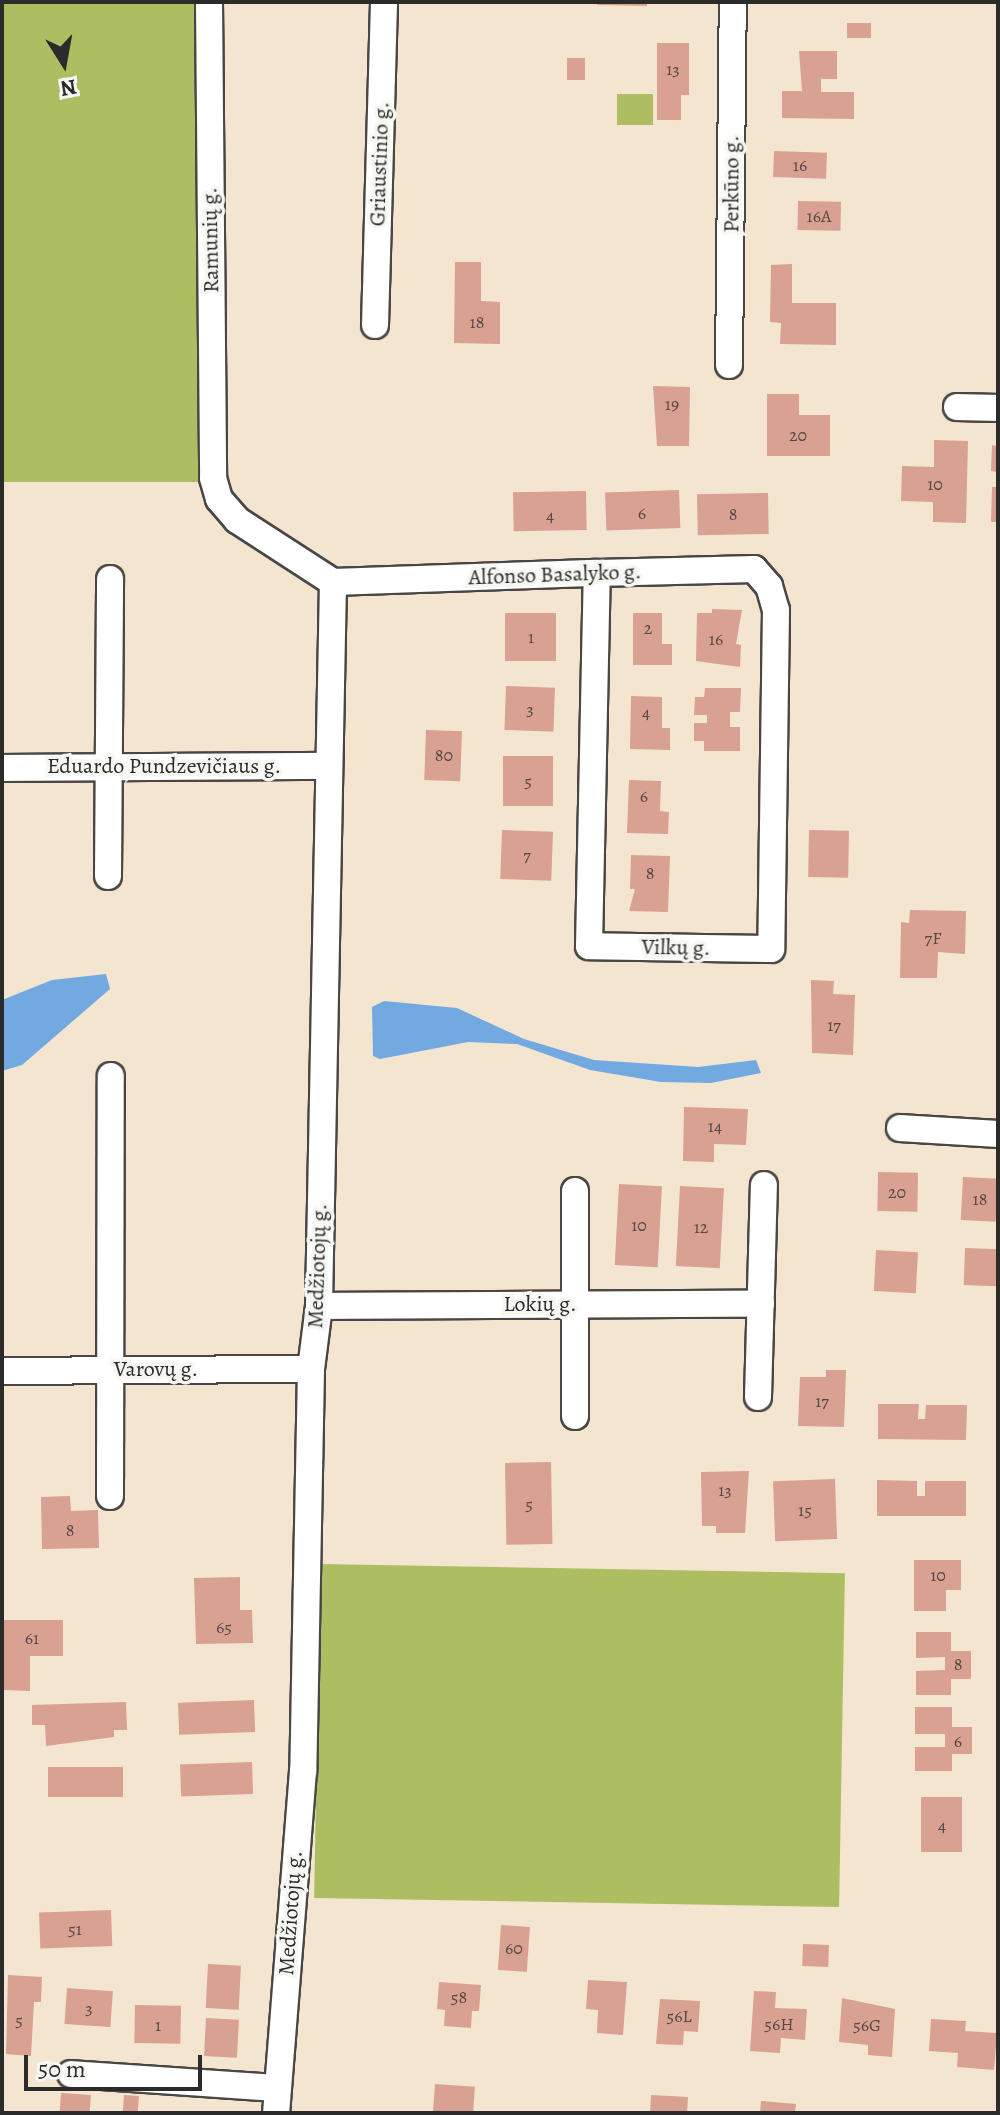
<!DOCTYPE html>
<html>
<head>
<meta charset="utf-8">
<style>
	body { margin:0 }
	#map { position:relative; width:1000px; height:2115px; overflow:hidden; background:#f4e5d0; font-family:Alegreya,serif }
	div>[style] { position:absolute }
	.green>* { inset:0; background:#adbe62; transform-origin:0 0 }
	.water>* { inset:0; background:#71a9e0 }
	.building>* { inset:0; background:#d9a191; transform-origin:0 0 }
	.roads { filter:drop-shadow(2px 0 #494744) drop-shadow(-2px 0 #494744) drop-shadow(0 2px #494744) drop-shadow(0 -2px #494744) }
	.minor>* { height:26px; margin:-13px; padding:0 13px; transform-origin:13px; border-radius:13px; background:#fff }
	span { translate:-50% -50%; white-space:nowrap; text-align:center; line-height:1.15; -webkit-text-stroke:7px #f6f6f2; paint-order:stroke }
	.number-label { font-size:18px; color:#564844 }
	.number-label span { -webkit-text-stroke-width:0 }
	.street-label { font-size:22px; color:#2b2b2b }
	.frame { position:absolute; inset:0; border:4px solid #2b2b2b; pointer-events:none }
	.north { position:absolute; left:24px; top:24px; width:80px; height:80px; -webkit-text-stroke:6px #f6f6f2; paint-order:stroke; rotate:169deg; font-size:22px; font-weight:700; line-height:32px; text-align:center; color:#2b2b2b }
	.north::after { content:''; display:block; margin:auto; width:28px; height:36px; background:#2b2b2b; clip-path:polygon(50% 0,100% 100%,50% 72%,0 100%) }
	.scale { position:absolute; left:24px; top:2055px; width:178px; height:36px; box-sizing:border-box; border:4px solid #2b2b2b; border-top:0; padding-left:10px; font-size:24px; line-height:28px; white-space:nowrap; color:#2b2b2b; -webkit-text-stroke:6px #f6f6f2; paint-order:stroke }
</style>
</head>
<body>
<div id="map">
	<div class="green">
		<div style="left:2px;top:2px;width:199px;height:480px"></div>
		<div style="left:617px;top:94px;width:36px;height:31px"></div>
		<div style="left:320px;top:1564px;width:525px;height:334px;rotate:1deg"></div>
	</div>
	<div class="water">
		<div style="clip-path:polygon(106px 974px,110px 989px,22px 1065px,2px 1071px,2px 1000px,52px 980px)"></div>
		<div style="clip-path:polygon(384px 1001px,457px 1008px,524px 1039px,594px 1060px,698px 1067px,756px 1060px,761px 1073px,711px 1083px,661px 1082px,590px 1070px,517px 1044px,468px 1042px,380px 1059px,373px 1056px,372px 1007px)"></div>
	</div>
	<div class="building">
		<div style="clip-path:polygon(597px 2px,647px 2px,647px 6px,597px 5px)"></div>
		<div style="left:871px;top:23px;width:15px;height:24px;rotate:90deg"></div>
		<div style="clip-path:polygon(657px 43px,689px 43px,689px 95px,681px 95px,681px 120px,657px 120px)"></div>
		<div style="clip-path:polygon(799px 51px,837px 51px,837px 79px,821px 79px,821px 92px,854px 92px,854px 119px,782px 118px,782px 91px,802px 91px)"></div>
		<div style="left:567px;top:58px;width:18px;height:22px"></div>
		<div style="left:774px;top:151px;width:53px;height:26px;rotate:2deg"></div>
		<div style="left:798px;top:201px;width:43px;height:29px;rotate:1deg"></div>
		<div style="clip-path:polygon(455px 262px,481px 262px,481px 301px,500px 302px,500px 344px,454px 343px)"></div>
		<div style="clip-path:polygon(792px 264px,792px 303px,836px 303px,836px 345px,780px 344px,781px 323px,770px 322px,771px 265px)"></div>
		<div style="clip-path:polygon(653px 386px,690px 387px,689px 446px,657px 446px)"></div>
		<div style="clip-path:polygon(767px 394px,799px 394px,799px 415px,830px 415px,830px 456px,767px 456px)"></div>
		<div style="clip-path:polygon(934px 440px,968px 441px,966px 523px,933px 522px,933px 502px,901px 501px,902px 466px,934px 467px)"></div>
		<div style="clip-path:polygon(992px 445px,998px 446px,998px 472px,991px 471px)"></div>
		<div style="clip-path:polygon(992px 487px,998px 487px,998px 522px,991px 522px)"></div>
		<div style="left:679px;top:490px;width:38px;height:74px;rotate:88deg"></div>
		<div style="left:586px;top:491px;width:39px;height:73px;rotate:89deg"></div>
		<div style="left:768px;top:493px;width:41px;height:71px;rotate:89deg"></div>
		<div style="clip-path:polygon(712px 609px,742px 610px,736px 644px,741px 645px,740px 667px,696px 661px,697px 613px,712px 613px)"></div>
		<div style="left:505px;top:613px;width:51px;height:48px"></div>
		<div style="clip-path:polygon(633px 613px,662px 613px,662px 644px,672px 644px,672px 665px,633px 665px)"></div>
		<div style="left:506px;top:686px;width:49px;height:44px;rotate:2deg"></div>
		<div style="clip-path:polygon(705px 688px,741px 688px,740px 712px,730px 712px,730px 727px,740px 727px,740px 751px,704px 751px,704px 741px,694px 741px,694px 723px,707px 723px,707px 715px,694px 715px,695px 697px,704px 697px)"></div>
		<div style="clip-path:polygon(631px 696px,662px 697px,662px 728px,670px 728px,670px 750px,630px 749px)"></div>
		<div style="left:426px;top:730px;width:36px;height:50px;rotate:2deg"></div>
		<div style="left:503px;top:756px;width:50px;height:50px"></div>
		<div style="clip-path:polygon(629px 780px,661px 781px,660px 811px,669px 812px,668px 834px,627px 833px)"></div>
		<div style="left:502px;top:830px;width:51px;height:49px;rotate:2deg"></div>
		<div style="left:809px;top:830px;width:40px;height:47px;rotate:1deg"></div>
		<div style="clip-path:polygon(631px 855px,670px 856px,668px 912px,629px 911px,635px 889px,630px 889px)"></div>
		<div style="clip-path:polygon(910px 910px,966px 911px,965px 954px,938px 952px,937px 978px,900px 978px,901px 922px,909px 923px)"></div>
		<div style="clip-path:polygon(811px 980px,834px 981px,833px 994px,855px 995px,853px 1055px,812px 1053px)"></div>
		<div style="clip-path:polygon(684px 1107px,748px 1109px,746px 1145px,714px 1144px,714px 1162px,683px 1161px)"></div>
		<div style="left:878px;top:1172px;width:40px;height:39px;rotate:1deg"></div>
		<div style="left:963px;top:1177px;width:35px;height:43px;rotate:3deg"></div>
		<div style="left:619px;top:1184px;width:43px;height:81px;rotate:3deg"></div>
		<div style="left:680px;top:1186px;width:44px;height:80px;rotate:3deg"></div>
		<div style="left:965px;top:1248px;width:33px;height:37px;rotate:2deg"></div>
		<div style="left:876px;top:1250px;width:42px;height:41px;rotate:3deg"></div>
		<div style="clip-path:polygon(826px 1370px,846px 1370px,844px 1427px,798px 1426px,800px 1377px,826px 1377px)"></div>
		<div style="clip-path:polygon(878px 1404px,919px 1404px,918px 1419px,925px 1419px,926px 1405px,967px 1405px,966px 1440px,878px 1439px)"></div>
		<div style="left:551px;top:1462px;width:82px;height:46px;rotate:89deg"></div>
		<div style="clip-path:polygon(749px 1471px,745px 1533px,716px 1533px,716px 1526px,702px 1526px,701px 1472px)"></div>
		<div style="left:835px;top:1479px;width:60px;height:62px;rotate:88deg"></div>
		<div style="clip-path:polygon(877px 1480px,917px 1481px,917px 1496px,925px 1496px,925px 1481px,966px 1481px,966px 1516px,877px 1516px)"></div>
		<div style="clip-path:polygon(70px 1496px,71px 1511px,98px 1510px,99px 1548px,42px 1549px,41px 1497px)"></div>
		<div style="clip-path:polygon(914px 1560px,961px 1560px,961px 1590px,946px 1590px,946px 1611px,914px 1611px)"></div>
		<div style="clip-path:polygon(240px 1577px,240px 1610px,252px 1610px,253px 1643px,196px 1644px,194px 1578px)"></div>
		<div style="clip-path:polygon(2px 1620px,63px 1620px,63px 1656px,30px 1656px,30px 1691px,2px 1690px)"></div>
		<div style="clip-path:polygon(916px 1632px,951px 1632px,951px 1651px,971px 1651px,971px 1679px,951px 1679px,951px 1695px,916px 1695px,916px 1671px,945px 1670px,945px 1657px,916px 1658px)"></div>
		<div style="left:254px;top:1700px;width:32px;height:76px;rotate:88deg"></div>
		<div style="clip-path:polygon(126px 1702px,127px 1730px,114px 1730px,114px 1737px,46px 1746px,45px 1725px,32px 1725px,32px 1705px)"></div>
		<div style="clip-path:polygon(915px 1707px,952px 1707px,952px 1727px,972px 1727px,972px 1754px,952px 1754px,952px 1771px,915px 1771px,915px 1747px,945px 1747px,945px 1734px,915px 1734px)"></div>
		<div style="left:252px;top:1762px;width:32px;height:72px;rotate:88deg"></div>
		<div style="left:123px;top:1767px;width:30px;height:75px;rotate:90deg"></div>
		<div style="left:962px;top:1797px;width:55px;height:41px;rotate:90deg"></div>
		<div style="left:111px;top:1910px;width:36px;height:72px;rotate:88deg"></div>
		<div style="left:501px;top:1925px;width:29px;height:45px;rotate:4deg"></div>
		<div style="left:803px;top:1944px;width:26px;height:22px;rotate:2deg"></div>
		<div style="left:208px;top:1964px;width:33px;height:44px;rotate:3deg"></div>
		<div style="clip-path:polygon(8px 1975px,42px 1977px,41px 2002px,34px 2002px,31px 2056px,6px 2054px)"></div>
		<div style="clip-path:polygon(588px 1980px,627px 1982px,623px 2035px,597px 2033px,598px 2010px,586px 2009px)"></div>
		<div style="clip-path:polygon(439px 1982px,481px 1985px,479px 2011px,472px 2011px,471px 2028px,444px 2026px,445px 2010px,437px 2009px)"></div>
		<div style="left:67px;top:1988px;width:46px;height:36px;rotate:4deg"></div>
		<div style="clip-path:polygon(754px 1991px,776px 1992px,775px 2008px,807px 2009px,805px 2040px,781px 2038px,780px 2053px,750px 2051px)"></div>
		<div style="clip-path:polygon(842px 1998px,895px 2009px,892px 2057px,868px 2055px,868px 2045px,839px 2042px)"></div>
		<div style="clip-path:polygon(660px 1999px,700px 2001px,698px 2032px,684px 2031px,683px 2045px,656px 2044px)"></div>
		<div style="left:135px;top:2005px;width:46px;height:38px;rotate:1deg"></div>
		<div style="left:206px;top:2018px;width:33px;height:38px;rotate:3deg"></div>
		<div style="clip-path:polygon(931px 2019px,966px 2021px,965px 2031px,997px 2033px,994px 2070px,957px 2067px,958px 2053px,929px 2051px)"></div>
		<div style="left:435px;top:2084px;width:40px;height:27px;rotate:4deg"></div>
		<div style="left:61px;top:2093px;width:30px;height:19px;rotate:4deg"></div>
		<div style="left:124px;top:2095px;width:15px;height:18px;rotate:4deg"></div>
		<div style="left:651px;top:2095px;width:37px;height:18px;rotate:3deg"></div>
		<div style="clip-path:polygon(761px 2101px,796px 2104px,795px 2113px,760px 2113px)"></div>
	</div>
	<div class="roads">
		<div class="minor">
			<div style="left:209px;top:2px;width:476px;rotate:89.5deg"></div>
			<div style="left:213px;top:478px;width:22px;rotate:74deg"></div>
			<div style="left:219px;top:499px;width:28px;rotate:49deg"></div>
			<div style="left:237px;top:520px;width:114px;rotate:32.9deg"></div>
			<div style="left:333px;top:582px;width:724px;rotate:91.11deg"></div>
			<div style="left:319px;top:1306px;width:64px;rotate:97.2deg"></div>
			<div style="left:311px;top:1369px;width:402px;rotate:91.1deg"></div>
			<div style="left:303px;top:1771px;width:343px;rotate:94.5deg"></div>
			<div style="left:375px;top:325px;width:323px;rotate:-88.4deg"></div>
			<div style="left:729px;top:365px;width:363px;rotate:-89.4deg"></div>
			<div style="left:957px;top:407px;width:41px;rotate:1.4deg"></div>
			<div style="left:333px;top:582px;width:264px;rotate:-2deg"></div>
			<div style="left:597px;top:573px;width:157px;rotate:-1.5deg"></div>
			<div style="left:754px;top:569px;width:23px;rotate:49deg"></div>
			<div style="left:769px;top:586px;width:25px;rotate:74deg"></div>
			<div style="left:776px;top:610px;width:339px;rotate:90.8deg"></div>
			<div style="left:771px;top:949px;width:182px;rotate:-179.1deg"></div>
			<div style="left:589px;top:946px;width:373px;rotate:-88.8deg"></div>
			<div style="left:2px;top:768px;width:325px;rotate:-0.4deg"></div>
			<div style="left:108px;top:876px;width:297px;rotate:-89.6deg"></div>
			<div style="left:900px;top:1128px;width:98px;rotate:3.5deg"></div>
			<div style="left:319px;top:1306px;width:442px;rotate:-0.3deg"></div>
			<div style="left:2px;top:1371px;width:309px;rotate:-0.4deg"></div>
			<div style="left:758px;top:1397px;width:212px;rotate:-88.4deg"></div>
			<div style="left:575px;top:1416px;width:225px;rotate:-90deg"></div>
			<div style="left:110px;top:1496px;width:420px;rotate:-89.9deg"></div>
			<div style="left:71px;top:2074px;width:207px;rotate:3.9deg"></div>
		</div>
	</div>
	<div class="number-label">
		<span style="left:673px;top:69px">13</span>
		<span style="left:800px;top:165px">16</span>
		<span style="left:819px;top:216px">16A</span>
		<span style="left:477px;top:322px">18</span>
		<span style="left:672px;top:404px">19</span>
		<span style="left:798px;top:435px">20</span>
		<span style="left:935px;top:484px">10</span>
		<span style="left:642px;top:513px">6</span>
		<span style="left:733px;top:514px">8</span>
		<span style="left:550px;top:515px">4</span>
		<span style="left:648px;top:628px">2</span>
		<span style="left:531px;top:637px">1</span>
		<span style="left:716px;top:639px">16</span>
		<span style="left:530px;top:709px">3</span>
		<span style="left:646px;top:712px">4</span>
		<span style="left:444px;top:755px">80</span>
		<span style="left:528px;top:781px">5</span>
		<span style="left:644px;top:796px">6</span>
		<span style="left:527px;top:855px">7</span>
		<span style="left:650px;top:873px">8</span>
		<span style="left:933px;top:938px">7F</span>
		<span style="left:834px;top:1025px">17</span>
		<span style="left:715px;top:1126px">14</span>
		<span style="left:897px;top:1192px">20</span>
		<span style="left:980px;top:1199px">18</span>
		<span style="left:639px;top:1225px">10</span>
		<span style="left:701px;top:1227px">12</span>
		<span style="left:822px;top:1401px">17</span>
		<span style="left:725px;top:1490px">13</span>
		<span style="left:529px;top:1504px">5</span>
		<span style="left:805px;top:1510px">15</span>
		<span style="left:70px;top:1530px">8</span>
		<span style="left:938px;top:1575px">10</span>
		<span style="left:224px;top:1627px">65</span>
		<span style="left:32px;top:1638px">61</span>
		<span style="left:958px;top:1664px">8</span>
		<span style="left:958px;top:1741px">6</span>
		<span style="left:942px;top:1825px">4</span>
		<span style="left:75px;top:1929px">51</span>
		<span style="left:514px;top:1948px">60</span>
		<span style="left:459px;top:1997px">58</span>
		<span style="left:89px;top:2008px">3</span>
		<span style="left:679px;top:2016px">56L</span>
		<span style="left:19px;top:2020px">5</span>
		<span style="left:779px;top:2024px">56H</span>
		<span style="left:158px;top:2025px">1</span>
		<span style="left:867px;top:2025px">56G</span>
	</div>
	<div class="street-label">
		<span style="left:380px;top:164px;rotate:-88deg">Griaustinio g.</span>
		<span style="left:732px;top:184px;rotate:-90deg">Perkūno g.</span>
		<span style="left:211px;top:240px;rotate:-91deg">Ramunių g.</span>
		<span style="left:555px;top:575px;rotate:-2deg">Alfonso Basalyko g.</span>
		<span style="left:164px;top:767px">Eduardo Pundzevičiaus g.</span>
		<span style="left:676px;top:948px;rotate:1deg">Vilkų g.</span>
		<span style="left:318px;top:1266px;rotate:-88deg">Medžiotojų g.</span>
		<span style="left:540px;top:1305px">Lokių g.</span>
		<span style="left:156px;top:1370px">Varovų g.</span>
		<span style="left:291px;top:1913px;rotate:-86deg">Medžiotojų g.</span>
	</div>
	<div class="frame"></div>
	<div class="north">N</div>
	<div class="scale">50 m</div>
</div>
</body>
</html>
